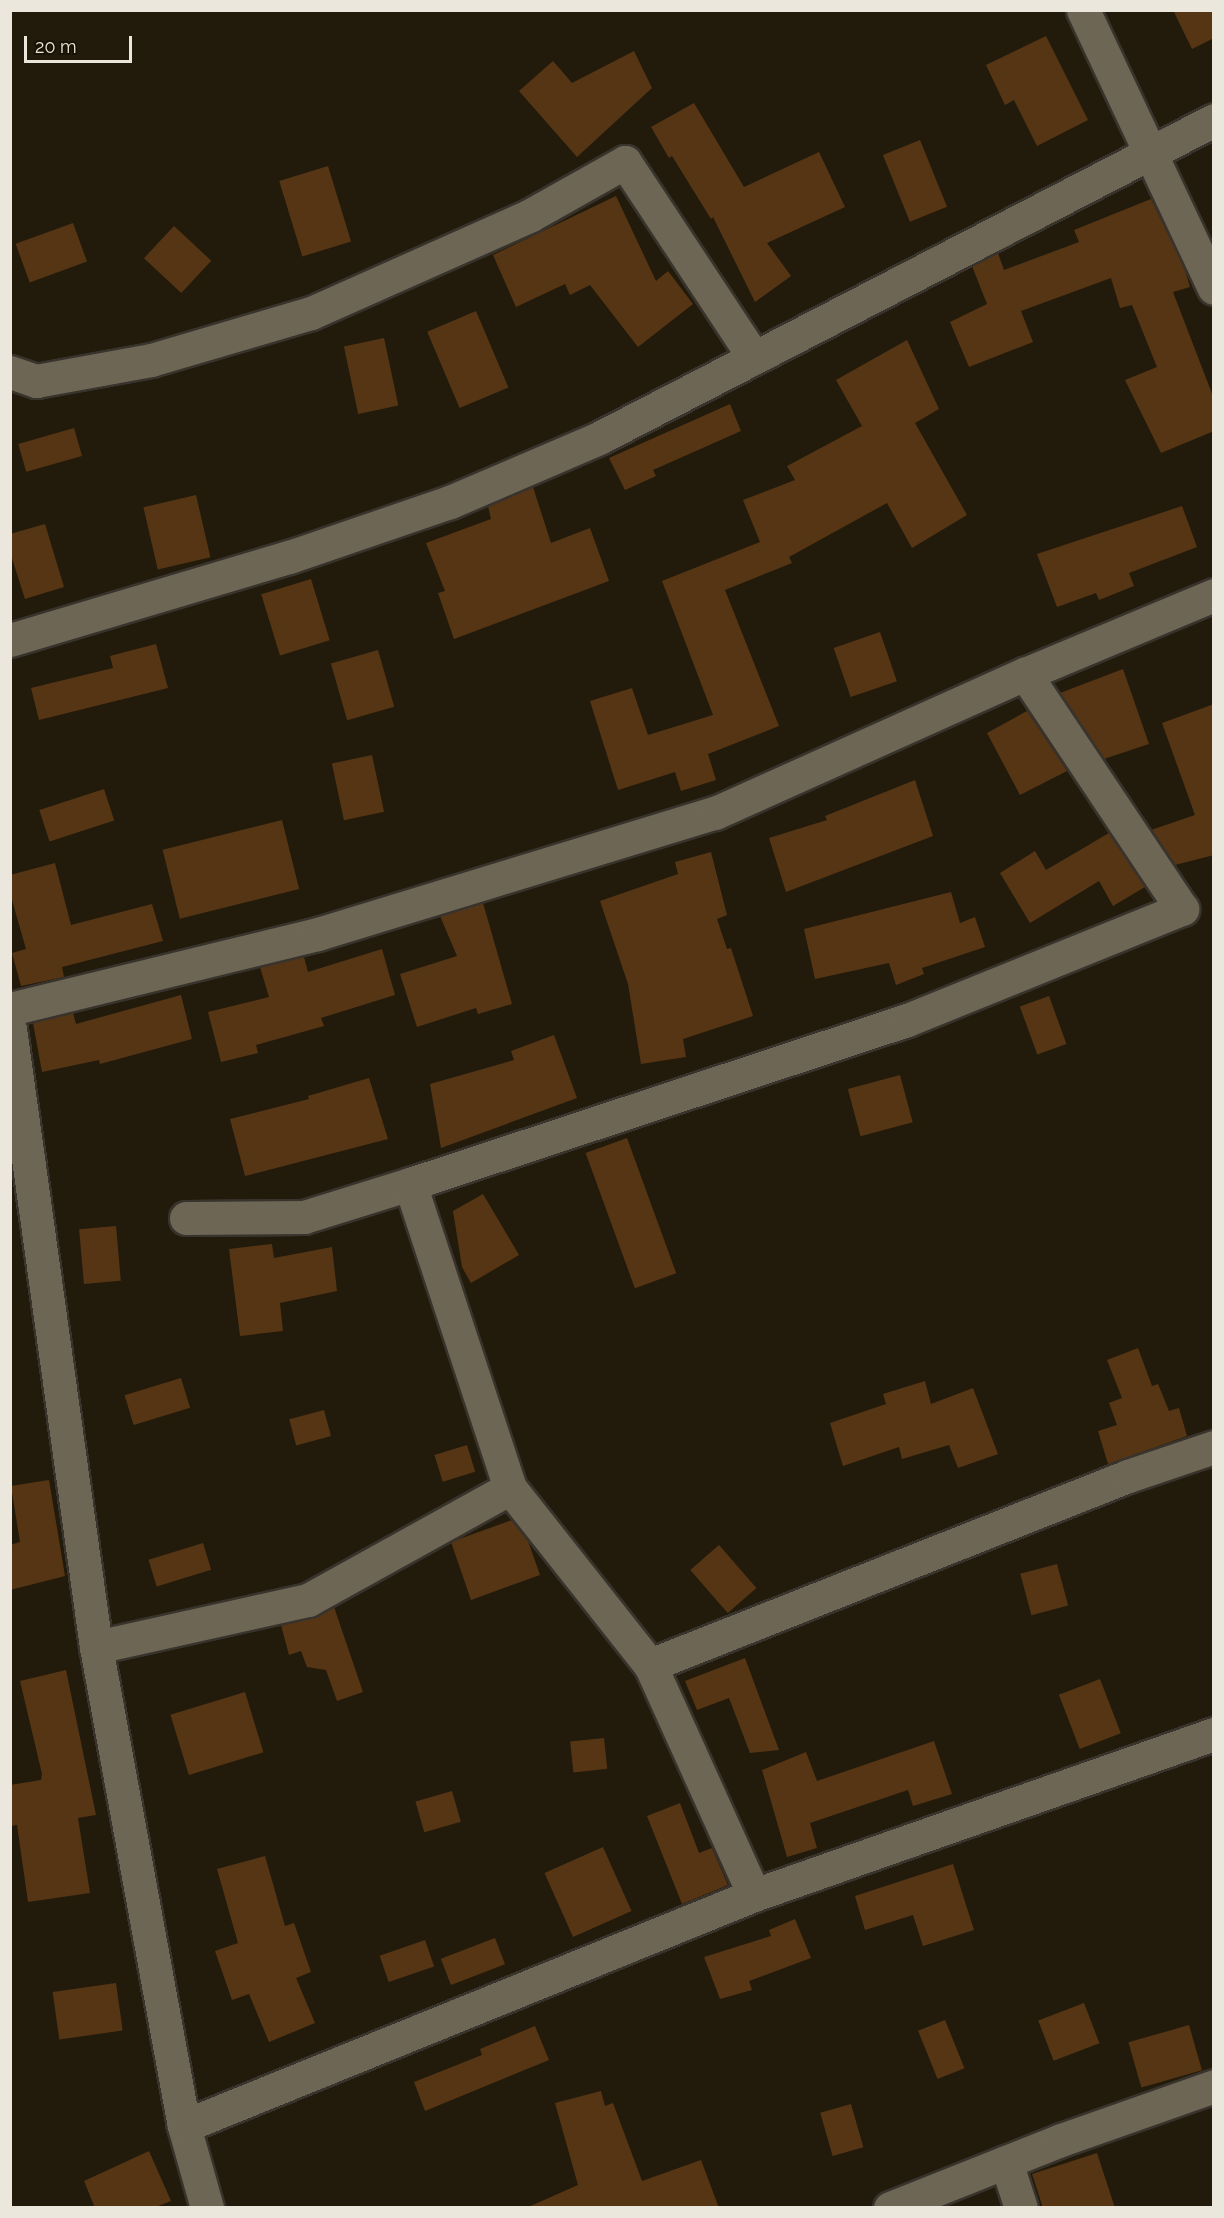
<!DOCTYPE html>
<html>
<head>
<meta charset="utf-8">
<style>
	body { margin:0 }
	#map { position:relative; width:1224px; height:2218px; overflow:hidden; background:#221b0b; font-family:Raleway,sans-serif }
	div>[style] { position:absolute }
	.building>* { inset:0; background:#563514; transform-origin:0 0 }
	.roads { filter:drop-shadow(2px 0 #38332c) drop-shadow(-2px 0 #38332c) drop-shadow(0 2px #38332c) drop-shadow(0 -2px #38332c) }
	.minor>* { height:33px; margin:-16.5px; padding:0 16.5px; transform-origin:16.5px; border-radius:16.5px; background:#6e6654 }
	span { translate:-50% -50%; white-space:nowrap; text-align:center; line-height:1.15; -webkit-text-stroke:5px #191204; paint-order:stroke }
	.frame { position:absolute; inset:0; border:12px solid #ece7dd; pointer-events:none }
	.scale { position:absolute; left:24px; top:36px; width:108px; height:27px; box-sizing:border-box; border:3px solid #ece7dd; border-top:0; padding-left:8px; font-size:18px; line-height:21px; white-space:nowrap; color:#ece7dd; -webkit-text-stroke:4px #191204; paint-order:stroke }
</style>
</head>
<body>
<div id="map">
	<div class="building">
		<div style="clip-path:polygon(1173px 10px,1214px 10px,1214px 38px,1192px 49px)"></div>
		<div style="clip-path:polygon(1046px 36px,1088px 120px,1037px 146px,1014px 100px,1005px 105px,986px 65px)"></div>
		<div style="clip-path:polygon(634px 51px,652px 88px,577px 157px,519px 91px,553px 61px,572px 83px)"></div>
		<div style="clip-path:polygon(694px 103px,744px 187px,819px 152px,845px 207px,767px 243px,791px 276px,755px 302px,713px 217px,711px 219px,672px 156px,669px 158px,651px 127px)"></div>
		<div style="left:920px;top:140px;width:72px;height:40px;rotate:68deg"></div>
		<div style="left:328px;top:166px;width:79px;height:51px;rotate:73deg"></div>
		<div style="clip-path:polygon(616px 196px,656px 281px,668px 271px,693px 304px,638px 347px,590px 285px,570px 295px,565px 284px,516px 307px,493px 255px)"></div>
		<div style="clip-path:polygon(1151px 199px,1184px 267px,1190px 287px,1173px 292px,1214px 399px,1214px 431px,1161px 453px,1125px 380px,1157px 367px,1132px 305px,1120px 308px,1111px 278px,1021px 311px,1033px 342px,969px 367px,950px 322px,987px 304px,972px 266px,998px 253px,1004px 270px,1079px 242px,1074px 230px)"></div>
		<div style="left:73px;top:223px;width:41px;height:61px;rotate:70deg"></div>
		<div style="left:174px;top:226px;width:51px;height:44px;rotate:43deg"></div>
		<div style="left:476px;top:311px;width:83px;height:53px;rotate:67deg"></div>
		<div style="left:384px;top:338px;width:69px;height:41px;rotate:78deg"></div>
		<div style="clip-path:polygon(907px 340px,939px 409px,915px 423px,967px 515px,912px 548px,887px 503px,789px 557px,792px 563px,725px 590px,779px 726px,708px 754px,716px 780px,681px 791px,675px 772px,618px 790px,590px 701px,632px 688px,648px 735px,713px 715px,662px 581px,760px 542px,743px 500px,795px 480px,787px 466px,862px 426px,836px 380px)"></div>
		<div style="clip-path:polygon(730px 404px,741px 431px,653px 470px,656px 476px,625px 490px,609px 458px)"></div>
		<div style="left:74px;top:428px;width:29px;height:58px;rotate:74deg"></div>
		<div style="clip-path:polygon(533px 487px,551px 543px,590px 528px,609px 581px,454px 639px,438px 593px,445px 591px,426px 543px,491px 519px,488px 506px)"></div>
		<div style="left:196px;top:495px;width:64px;height:54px;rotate:77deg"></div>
		<div style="clip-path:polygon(1182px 506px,1197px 547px,1129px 573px,1134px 586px,1099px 600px,1096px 593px,1057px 607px,1037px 554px)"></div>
		<div style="clip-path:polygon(45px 524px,64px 587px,25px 599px,10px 552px,10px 534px)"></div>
		<div style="left:311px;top:579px;width:64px;height:52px;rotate:73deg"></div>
		<div style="left:880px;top:632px;width:52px;height:49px;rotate:71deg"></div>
		<div style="clip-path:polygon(156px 644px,168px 688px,39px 720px,31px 688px,113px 668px,110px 656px)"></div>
		<div style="left:378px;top:650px;width:59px;height:49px;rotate:74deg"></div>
		<div style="clip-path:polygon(1123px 669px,1149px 744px,1104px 759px,1060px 693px)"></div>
		<div style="clip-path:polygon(1214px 704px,1214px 855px,1175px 865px,1151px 830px,1195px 815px,1162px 723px)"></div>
		<div style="clip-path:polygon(1027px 711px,1067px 771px,1020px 795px,987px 733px)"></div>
		<div style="left:372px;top:755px;width:58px;height:41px;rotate:78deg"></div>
		<div style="clip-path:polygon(915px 780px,933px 836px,786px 892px,769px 838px,827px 820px,825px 816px)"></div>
		<div style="left:104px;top:789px;width:33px;height:68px;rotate:72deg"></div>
		<div style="left:282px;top:820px;width:71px;height:123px;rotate:76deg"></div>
		<div style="clip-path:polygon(1109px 833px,1145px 887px,1113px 906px,1099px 881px,1030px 923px,1000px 873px,1035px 851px,1046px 870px)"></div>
		<div style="clip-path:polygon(711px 852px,727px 915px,717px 919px,727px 949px,731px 948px,753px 1016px,683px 1039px,686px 1057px,641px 1064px,628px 984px,600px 901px,678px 874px,675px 862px)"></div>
		<div style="clip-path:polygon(55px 863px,71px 925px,152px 904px,163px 941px,62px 967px,64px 977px,21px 986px,12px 953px,26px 949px,10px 893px,10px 875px)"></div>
		<div style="clip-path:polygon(951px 892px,960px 923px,975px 917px,985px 947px,922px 968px,924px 974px,896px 985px,889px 963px,815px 979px,804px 929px)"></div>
		<div style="clip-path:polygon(483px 903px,512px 1004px,478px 1014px,476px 1008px,417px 1027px,400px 974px,457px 956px,440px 916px)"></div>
		<div style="clip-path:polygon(382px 949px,395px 995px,321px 1018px,324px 1026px,256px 1045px,258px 1053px,221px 1062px,208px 1012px,269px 997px,260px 967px,304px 957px,308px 972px)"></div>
		<div style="clip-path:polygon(181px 995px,192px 1039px,100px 1064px,99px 1060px,42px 1072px,33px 1023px,73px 1013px,76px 1024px)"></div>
		<div style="left:1049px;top:996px;width:51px;height:31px;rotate:70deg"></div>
		<div style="clip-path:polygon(554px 1035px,577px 1098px,441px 1148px,430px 1084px,514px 1060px,511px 1051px)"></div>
		<div style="left:900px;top:1075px;width:49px;height:54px;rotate:75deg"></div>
		<div style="clip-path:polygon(369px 1078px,388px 1139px,245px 1176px,230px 1119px,309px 1099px,308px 1096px)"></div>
		<div style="left:627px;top:1138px;width:144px;height:44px;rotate:70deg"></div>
		<div style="clip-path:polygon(483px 1194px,519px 1255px,471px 1283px,462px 1267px,453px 1211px)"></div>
		<div style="left:116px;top:1226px;width:55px;height:37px;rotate:85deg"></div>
		<div style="clip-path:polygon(272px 1244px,274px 1258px,332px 1247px,337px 1291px,280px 1303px,283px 1331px,240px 1336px,229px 1249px)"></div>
		<div style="clip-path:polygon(1138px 1348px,1152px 1386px,1158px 1384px,1169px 1411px,1179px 1408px,1187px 1436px,1108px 1464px,1098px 1431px,1117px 1425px,1109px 1403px,1122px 1398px,1107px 1360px)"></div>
		<div style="left:181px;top:1378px;width:31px;height:59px;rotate:73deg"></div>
		<div style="clip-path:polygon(925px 1381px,931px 1404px,973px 1388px,998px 1454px,958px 1468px,949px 1445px,902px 1459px,899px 1447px,843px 1466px,830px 1423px,886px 1404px,883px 1394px)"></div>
		<div style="left:324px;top:1410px;width:27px;height:36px;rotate:75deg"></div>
		<div style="left:467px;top:1445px;width:28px;height:34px;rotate:73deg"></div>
		<div style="clip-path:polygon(49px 1480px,65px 1576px,10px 1590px,10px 1545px,20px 1542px,11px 1486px)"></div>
		<div style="clip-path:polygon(512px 1520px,528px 1541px,540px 1575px,471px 1600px,451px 1542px)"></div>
		<div style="left:203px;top:1543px;width:28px;height:57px;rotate:73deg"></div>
		<div style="left:719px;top:1545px;width:57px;height:38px;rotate:49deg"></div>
		<div style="left:1057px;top:1564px;width:43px;height:38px;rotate:75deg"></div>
		<div style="clip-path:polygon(334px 1607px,363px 1692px,337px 1701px,326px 1670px,307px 1667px,301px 1651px,289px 1655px,281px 1625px,312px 1618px)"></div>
		<div style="clip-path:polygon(745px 1658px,779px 1750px,750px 1753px,729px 1698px,697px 1710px,685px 1681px)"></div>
		<div style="clip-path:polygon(66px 1670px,96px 1815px,78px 1818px,90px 1893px,28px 1902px,17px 1825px,10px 1826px,10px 1785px,41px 1780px,42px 1774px,20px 1681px)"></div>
		<div style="left:1100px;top:1679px;width:58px;height:44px;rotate:69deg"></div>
		<div style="left:245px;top:1692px;width:63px;height:78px;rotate:73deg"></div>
		<div style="left:604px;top:1738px;width:31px;height:34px;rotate:84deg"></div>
		<div style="clip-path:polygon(934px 1741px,952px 1794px,913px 1806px,908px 1790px,810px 1823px,817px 1848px,787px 1857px,762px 1770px,806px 1752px,817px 1781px)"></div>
		<div style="left:452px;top:1791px;width:32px;height:38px;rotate:74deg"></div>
		<div style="clip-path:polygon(680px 1803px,699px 1853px,712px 1848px,728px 1885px,682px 1904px,647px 1816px)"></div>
		<div style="left:603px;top:1847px;width:70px;height:64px;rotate:66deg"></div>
		<div style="clip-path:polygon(265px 1856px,285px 1926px,294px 1923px,311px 1972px,296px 1978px,315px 2023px,269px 2042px,249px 1994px,232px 2000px,215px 1951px,238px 1943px,217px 1869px)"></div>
		<div style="clip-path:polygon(953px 1864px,974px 1930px,923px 1946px,913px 1915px,865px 1930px,855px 1896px)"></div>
		<div style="clip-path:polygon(795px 1919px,811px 1958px,749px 1981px,752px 1990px,720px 1999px,704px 1957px,771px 1936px,769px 1930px)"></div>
		<div style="left:495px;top:1938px;width:28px;height:58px;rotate:69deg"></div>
		<div style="left:425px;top:1940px;width:28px;height:48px;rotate:71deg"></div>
		<div style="left:116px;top:1983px;width:48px;height:64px;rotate:82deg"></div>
		<div style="left:1084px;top:2003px;width:43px;height:49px;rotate:69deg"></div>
		<div style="left:945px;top:2020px;width:52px;height:29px;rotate:68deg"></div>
		<div style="left:1189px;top:2025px;width:47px;height:63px;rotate:74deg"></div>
		<div style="clip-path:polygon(535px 2026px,549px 2060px,425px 2111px,414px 2082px,482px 2055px,480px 2049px)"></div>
		<div style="clip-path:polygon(601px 2091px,605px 2106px,613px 2103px,642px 2181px,701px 2160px,719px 2208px,526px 2208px,578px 2185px,555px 2103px)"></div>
		<div style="left:851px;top:2104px;width:45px;height:32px;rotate:74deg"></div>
		<div style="clip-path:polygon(149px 2151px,171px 2201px,153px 2208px,95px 2208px,84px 2181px)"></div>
		<div style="clip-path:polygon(1097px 2153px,1115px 2208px,1043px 2208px,1032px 2174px)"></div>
	</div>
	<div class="roads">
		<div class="minor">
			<div style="left:1083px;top:10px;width:307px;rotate:64.8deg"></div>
			<div style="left:10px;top:372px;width:28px;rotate:19deg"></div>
			<div style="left:36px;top:381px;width:117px;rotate:-10.3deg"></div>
			<div style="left:151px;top:360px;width:167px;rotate:-16.4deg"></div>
			<div style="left:311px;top:313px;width:239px;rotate:-24deg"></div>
			<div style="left:529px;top:216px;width:110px;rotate:-29.4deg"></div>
			<div style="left:625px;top:162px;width:232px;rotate:56.6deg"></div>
			<div style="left:10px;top:640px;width:291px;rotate:-16.6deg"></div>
			<div style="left:289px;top:557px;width:170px;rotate:-18.9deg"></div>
			<div style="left:450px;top:502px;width:162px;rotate:-23.2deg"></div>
			<div style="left:599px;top:438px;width:692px;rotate:-27.34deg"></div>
			<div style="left:10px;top:1009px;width:317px;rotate:-13.7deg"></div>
			<div style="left:318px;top:934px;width:415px;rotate:-17deg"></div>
			<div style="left:715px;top:813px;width:340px;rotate:-24.2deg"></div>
			<div style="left:10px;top:1029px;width:624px;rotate:82.08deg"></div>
			<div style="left:96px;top:1647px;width:487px;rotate:79.6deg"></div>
			<div style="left:184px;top:2126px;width:85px;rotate:74.3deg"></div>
			<div style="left:186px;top:1218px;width:118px;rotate:-0.5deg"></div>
			<div style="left:304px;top:1217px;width:111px;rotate:-17.3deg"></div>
			<div style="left:510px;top:1488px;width:320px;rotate:-108.2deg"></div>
			<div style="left:410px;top:1184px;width:523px;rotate:-18.26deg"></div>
			<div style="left:907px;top:1020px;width:297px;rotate:-22deg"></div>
			<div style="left:1182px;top:909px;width:283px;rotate:-123.7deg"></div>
			<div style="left:1025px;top:674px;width:205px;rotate:-22.7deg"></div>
			<div style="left:96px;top:1647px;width:217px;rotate:-12.5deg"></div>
			<div style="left:308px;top:1600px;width:231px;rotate:-29deg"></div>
			<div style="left:510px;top:1488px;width:226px;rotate:51.7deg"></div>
			<div style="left:754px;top:1895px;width:252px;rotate:-114.3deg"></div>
			<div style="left:650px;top:1665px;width:514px;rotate:-21.57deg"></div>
			<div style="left:1128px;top:1476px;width:91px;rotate:-18.6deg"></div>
			<div style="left:184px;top:2126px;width:615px;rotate:-22.06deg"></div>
			<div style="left:754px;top:1895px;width:487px;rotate:-19.3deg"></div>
			<div style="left:1006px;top:2162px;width:48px;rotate:71.9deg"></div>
			<div style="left:890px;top:2208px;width:184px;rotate:-21.7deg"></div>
			<div style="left:1061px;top:2140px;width:162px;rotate:-19.4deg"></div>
		</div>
	</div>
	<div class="frame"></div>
	<div class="scale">20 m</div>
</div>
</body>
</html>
